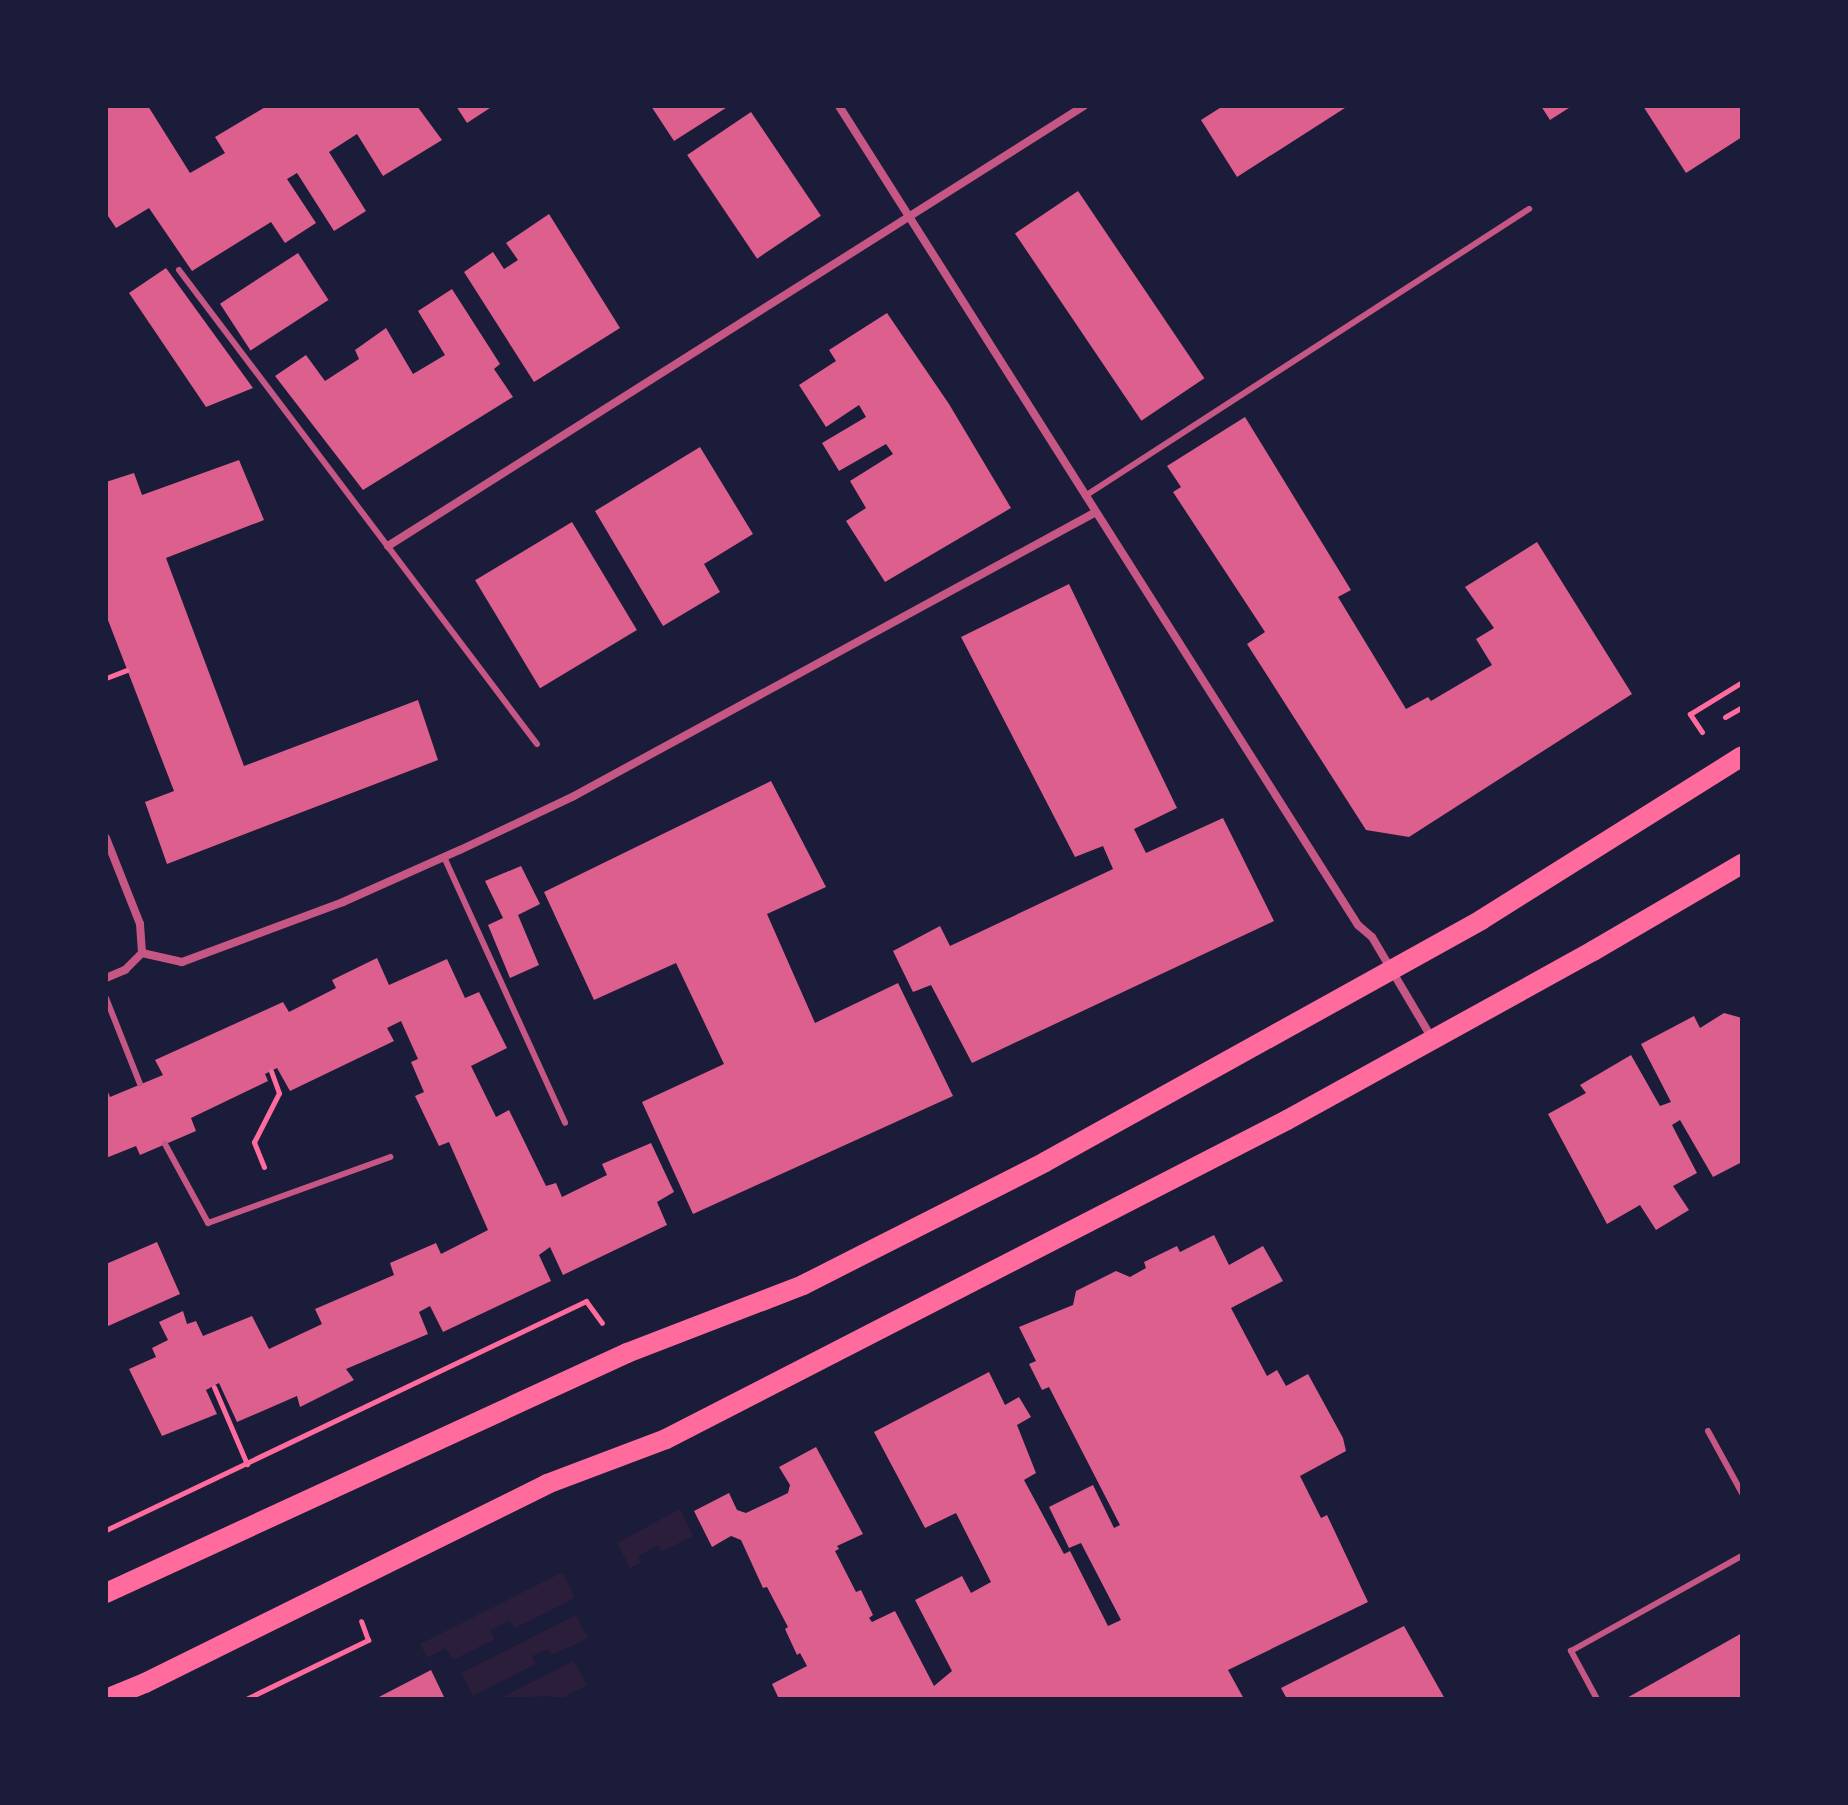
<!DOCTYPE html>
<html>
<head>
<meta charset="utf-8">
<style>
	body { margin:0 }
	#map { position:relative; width:1848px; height:1805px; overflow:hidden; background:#1b1b3a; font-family:"Nunito Sans",sans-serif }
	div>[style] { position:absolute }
	.green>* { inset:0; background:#2a1e3b }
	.building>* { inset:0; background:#dd5f8e; transform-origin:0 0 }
	.path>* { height:5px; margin:-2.5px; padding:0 2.5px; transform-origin:2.5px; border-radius:2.5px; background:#ff6b9d }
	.service>* { height:6px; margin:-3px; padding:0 3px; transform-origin:3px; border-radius:3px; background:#c65784 }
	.minor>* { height:8px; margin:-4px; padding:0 4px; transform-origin:4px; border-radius:4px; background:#c65784 }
	.primary>* { height:20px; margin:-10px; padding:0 10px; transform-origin:10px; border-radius:10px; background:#ff6b9d }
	span { translate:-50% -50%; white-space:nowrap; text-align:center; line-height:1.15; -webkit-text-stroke:8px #1b1b3a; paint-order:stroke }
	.frame { position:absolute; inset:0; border:108px solid #1b1b3a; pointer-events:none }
</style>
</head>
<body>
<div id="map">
	<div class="green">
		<div style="clip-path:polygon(680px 1509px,693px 1536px,661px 1552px,658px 1545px,638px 1556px,641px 1563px,630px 1568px,617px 1543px)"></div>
		<div style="clip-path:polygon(563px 1572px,575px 1598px,515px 1628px,510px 1621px,490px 1630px,495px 1639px,453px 1660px,446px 1648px,427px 1658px,420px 1644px)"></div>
		<div style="clip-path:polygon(576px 1615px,588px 1638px,552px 1655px,548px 1649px,532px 1656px,535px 1664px,473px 1696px,461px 1673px)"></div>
		<div style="clip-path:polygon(574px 1661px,587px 1685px,560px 1699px,549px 1696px,499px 1699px)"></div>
	</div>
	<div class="building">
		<div style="clip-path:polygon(106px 106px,148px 106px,190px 173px,225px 153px,215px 137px,267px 106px,417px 106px,442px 140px,383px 176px,357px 134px,329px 152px,366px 211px,334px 231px,297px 173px,287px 179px,316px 223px,285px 243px,271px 222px,192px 271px,149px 208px,116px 228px,106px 213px)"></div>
		<div style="clip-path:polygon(456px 106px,493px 106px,467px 123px)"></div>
		<div style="clip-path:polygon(651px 106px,729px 106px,674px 141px)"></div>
		<div style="clip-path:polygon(1223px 106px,1348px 106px,1237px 177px,1201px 120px)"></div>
		<div style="clip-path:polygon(1541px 106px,1572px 106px,1550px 120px)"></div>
		<div style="clip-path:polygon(1643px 106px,1742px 106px,1742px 137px,1686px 173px)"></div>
		<div style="left:751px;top:112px;width:125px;height:77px;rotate:56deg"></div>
		<div style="left:1078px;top:191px;width:226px;height:76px;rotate:56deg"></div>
		<div style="clip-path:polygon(549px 214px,620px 328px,534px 382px,464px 272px,493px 252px,504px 269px,518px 260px,506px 243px)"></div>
		<div style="left:298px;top:253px;width:56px;height:93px;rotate:57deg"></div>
		<div style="clip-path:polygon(166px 268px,253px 388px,206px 407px,129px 293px)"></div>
		<div style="clip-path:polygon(452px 289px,500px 364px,494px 369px,513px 397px,363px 490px,275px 376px,306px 355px,325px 381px,359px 359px,355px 350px,386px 328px,413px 374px,445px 355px,418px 311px)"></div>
		<div style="clip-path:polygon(887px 313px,949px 404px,1011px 508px,885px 582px,846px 521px,866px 508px,850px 481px,893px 454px,886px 444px,839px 471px,822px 443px,866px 417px,859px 405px,826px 427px,799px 385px,836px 361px,829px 350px)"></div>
		<div style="clip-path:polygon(1245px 417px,1351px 590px,1338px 597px,1406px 709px,1428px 697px,1431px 701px,1492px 665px,1476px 639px,1494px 628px,1465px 587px,1537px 542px,1632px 694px,1409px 837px,1366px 830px,1247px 644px,1265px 632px,1173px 492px,1181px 487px,1167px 466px)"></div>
		<div style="clip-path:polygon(700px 447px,753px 534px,704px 564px,720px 592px,663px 626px,595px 511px)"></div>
		<div style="clip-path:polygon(239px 460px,264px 520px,166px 558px,244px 766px,418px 700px,438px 760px,167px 864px,145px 802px,174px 791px,106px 615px,106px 482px,134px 473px,142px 495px)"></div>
		<div style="left:572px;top:522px;width:126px;height:113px;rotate:59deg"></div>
		<div style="clip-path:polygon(1069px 584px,1177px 808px,1134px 829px,1146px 853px,1223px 818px,1274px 921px,972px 1063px,931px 985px,913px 992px,893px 951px,940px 926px,950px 946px,1113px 869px,1103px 846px,1075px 857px,961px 637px)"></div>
		<div style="clip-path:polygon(771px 781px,826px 887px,767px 914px,815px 1023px,898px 983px,953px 1096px,693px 1214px,642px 1102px,724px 1064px,676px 963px,594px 1000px,544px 892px)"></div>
		<div style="clip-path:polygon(521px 866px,540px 904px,518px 915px,539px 965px,510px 978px,488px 925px,503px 918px,485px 881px)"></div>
		<div style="clip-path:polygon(377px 958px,389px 985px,447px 959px,465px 998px,479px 992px,507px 1048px,471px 1066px,496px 1117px,509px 1110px,546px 1186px,556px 1183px,562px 1197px,607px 1175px,602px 1164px,651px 1143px,674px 1192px,657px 1202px,667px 1225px,563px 1275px,550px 1247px,539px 1255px,551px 1281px,443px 1332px,430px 1306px,419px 1312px,428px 1334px,346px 1369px,354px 1380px,300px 1407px,297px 1396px,237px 1422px,219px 1383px,206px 1390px,217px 1414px,162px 1436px,129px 1369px,156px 1357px,152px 1348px,168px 1340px,159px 1322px,183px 1311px,187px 1324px,196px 1321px,203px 1336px,252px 1316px,269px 1349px,322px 1324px,315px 1309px,394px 1275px,390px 1263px,436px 1243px,441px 1254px,488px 1230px,449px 1142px,439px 1146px,415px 1096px,424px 1092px,411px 1062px,418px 1059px,401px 1021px,387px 1028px,394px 1041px,290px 1091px,277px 1068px,265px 1074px,268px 1081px,191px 1118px,196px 1131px,140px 1155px,136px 1146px,106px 1158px,106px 1087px,110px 1097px,163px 1075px,155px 1060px,283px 1002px,289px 1012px,336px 988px,332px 980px)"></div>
		<div style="clip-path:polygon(1724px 1013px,1742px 1018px,1742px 1162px,1713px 1177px,1680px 1120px,1672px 1125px,1697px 1173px,1673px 1186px,1689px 1210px,1656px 1230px,1640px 1205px,1607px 1224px,1548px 1114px,1586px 1093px,1580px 1085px,1631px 1055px,1660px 1106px,1671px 1102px,1641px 1044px,1694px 1016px,1700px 1028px)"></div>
		<div style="clip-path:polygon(1214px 1235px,1229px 1265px,1263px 1246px,1283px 1281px,1231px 1308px,1267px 1376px,1277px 1370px,1286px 1386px,1308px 1374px,1343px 1438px,1346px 1451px,1300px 1476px,1321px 1518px,1327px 1515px,1368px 1602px,1228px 1670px,1244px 1699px,779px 1699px,772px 1684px,807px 1666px,800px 1653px,797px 1655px,785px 1629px,788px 1627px,767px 1587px,763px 1588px,741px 1540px,731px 1536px,712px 1547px,694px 1511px,729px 1493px,737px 1510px,746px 1513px,788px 1493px,790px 1485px,779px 1467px,816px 1447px,863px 1534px,837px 1546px,839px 1549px,835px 1551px,856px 1592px,861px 1590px,873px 1615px,869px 1618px,872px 1622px,895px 1611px,934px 1686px,952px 1671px,915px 1600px,962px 1576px,971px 1593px,991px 1582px,956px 1513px,925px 1528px,874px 1432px,989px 1372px,1005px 1405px,1019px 1397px,1031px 1417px,1017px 1425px,1036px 1473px,1024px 1480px,1064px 1554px,1070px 1551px,1108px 1626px,1121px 1620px,1081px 1543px,1069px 1548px,1049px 1507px,1093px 1485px,1114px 1528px,1120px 1525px,1049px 1387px,1042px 1390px,1029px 1364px,1036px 1361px,1019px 1327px,1073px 1305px,1076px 1291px,1116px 1271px,1130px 1277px,1146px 1268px,1144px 1262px,1177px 1246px,1180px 1252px)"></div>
		<div style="clip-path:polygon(157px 1242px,180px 1294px,106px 1327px,106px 1264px)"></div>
		<div style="clip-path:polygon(1404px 1626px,1445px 1699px,1287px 1699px,1281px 1688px)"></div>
		<div style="clip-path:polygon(1742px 1633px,1742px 1699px,1625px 1699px)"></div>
		<div style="clip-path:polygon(431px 1670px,445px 1699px,375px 1699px)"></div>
	</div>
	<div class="path">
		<div style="left:106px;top:678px;width:22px;rotate:-21deg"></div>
		<div style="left:1725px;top:717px;width:20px;rotate:-30deg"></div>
		<div style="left:1702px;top:732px;width:22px;rotate:-124deg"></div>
		<div style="left:1690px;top:714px;width:61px;rotate:-31.6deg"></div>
		<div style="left:264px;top:1167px;width:27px;rotate:-112deg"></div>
		<div style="left:254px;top:1142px;width:55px;rotate:-63deg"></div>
		<div style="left:279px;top:1093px;width:23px;rotate:-110deg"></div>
		<div style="left:214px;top:1387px;width:84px;rotate:66.8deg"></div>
		<div style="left:106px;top:1530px;width:532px;rotate:-25.51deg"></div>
		<div style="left:586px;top:1301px;width:27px;rotate:54deg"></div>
		<div style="left:246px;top:1699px;width:136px;rotate:-25.8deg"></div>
		<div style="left:368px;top:1640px;width:20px;rotate:-110deg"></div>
	</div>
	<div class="service">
		<div style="left:179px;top:270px;width:594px;rotate:52.94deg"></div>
		<div style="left:1085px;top:496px;width:529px;rotate:-32.88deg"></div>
		<div style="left:444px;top:857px;width:292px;rotate:65.5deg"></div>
		<div style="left:106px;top:998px;width:92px;rotate:68.4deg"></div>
		<div style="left:165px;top:1144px;width:90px;rotate:61.4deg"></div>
		<div style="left:208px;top:1223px;width:194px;rotate:-19.9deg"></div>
		<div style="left:1708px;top:1431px;width:71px;rotate:61.3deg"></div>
		<div style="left:1597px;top:1699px;width:55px;rotate:-118.4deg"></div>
		<div style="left:1571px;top:1651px;width:196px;rotate:-29.1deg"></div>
	</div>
	<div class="minor">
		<div style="left:839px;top:106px;width:970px;rotate:57.64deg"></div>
		<div style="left:1358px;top:925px;width:18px;rotate:41deg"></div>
		<div style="left:1372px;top:937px;width:120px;rotate:59.4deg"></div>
		<div style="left:388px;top:546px;width:823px;rotate:-32.3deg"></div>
		<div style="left:106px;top:838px;width:92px;rotate:68.4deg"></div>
		<div style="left:140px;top:924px;width:29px;rotate:86deg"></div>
		<div style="left:142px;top:953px;width:41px;rotate:12.7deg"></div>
		<div style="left:182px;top:962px;width:172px;rotate:-20.4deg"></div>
		<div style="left:343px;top:902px;width:128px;rotate:-24deg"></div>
		<div style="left:460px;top:850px;width:126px;rotate:-25.3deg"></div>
		<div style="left:574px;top:796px;width:594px;rotate:-28.55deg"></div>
		<div style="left:106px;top:978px;width:21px;rotate:-23deg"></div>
		<div style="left:125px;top:970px;width:24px;rotate:-45deg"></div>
	</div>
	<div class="primary">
		<div style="left:106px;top:1593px;width:574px;rotate:-24.73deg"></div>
		<div style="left:627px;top:1353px;width:189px;rotate:-21.1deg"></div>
		<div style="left:803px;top:1285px;width:271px;rotate:-26.9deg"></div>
		<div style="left:1045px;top:1162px;width:499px;rotate:-29deg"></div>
		<div style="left:1481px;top:920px;width:308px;rotate:-32.1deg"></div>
		<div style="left:106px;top:1699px;width:42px;rotate:-22.3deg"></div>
		<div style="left:145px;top:1683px;width:449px;rotate:-26.3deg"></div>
		<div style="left:547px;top:1484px;width:127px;rotate:-20.7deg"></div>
		<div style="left:666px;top:1439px;width:698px;rotate:-27.19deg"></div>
		<div style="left:1287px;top:1120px;width:350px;rotate:-28.9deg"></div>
		<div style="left:1593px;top:951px;width:173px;rotate:-30.3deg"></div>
	</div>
	<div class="frame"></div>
</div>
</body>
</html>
